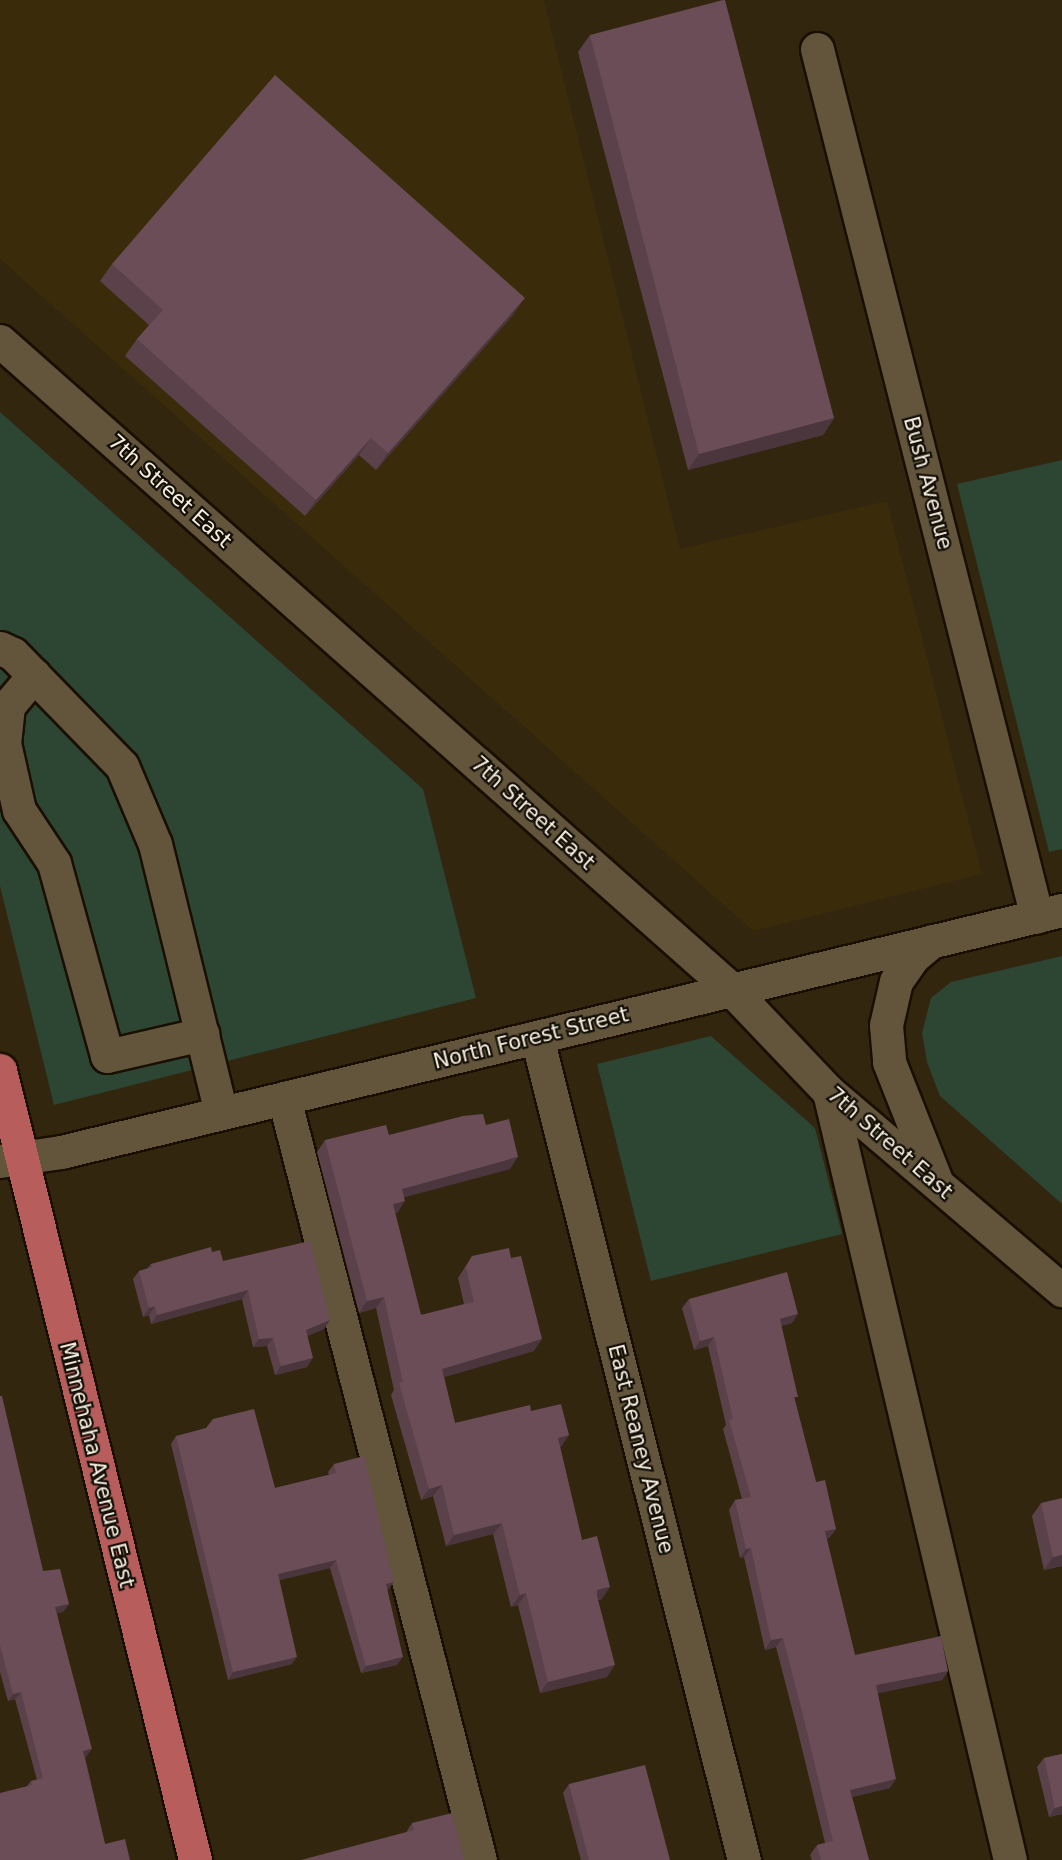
<!DOCTYPE html>
<html>
<head>
<meta charset="utf-8">
<style>
	body { margin:0 }
	#map { position:relative; width:1062px; height:1860px; overflow:hidden; background:#32260e; font-family:"DejaVu Sans",sans-serif }
	div>[style] { position:absolute }
	.built>* { inset:0; background:#3a2b0b }
	.green>* { inset:0; background:#2d4533 }
	.roads { filter:drop-shadow(2px 0 #190f00) drop-shadow(-2px 0 #190f00) drop-shadow(0 2px #190f00) drop-shadow(0 -2px #190f00) }
	.minor>* { height:33px; margin:-16.5px; padding:0 16.5px; transform-origin:16.5px; border-radius:16.5px; background:#62553c }
	.major>* { height:33px; margin:-16.5px; padding:0 16.5px; transform-origin:16.5px; border-radius:16.5px; background:#b75e5c }
	.wall>* { inset:0; background:#5b424a }
	.shaded-wall>* { inset:0; background:#4a363c }
	.building>* { inset:0; background:#6a4d56 }
	span { translate:-50% -50%; white-space:nowrap; text-align:center; line-height:1.15; -webkit-text-stroke:4.5px #151007; paint-order:stroke }
	.street-label { font-size:21px; color:#f7efe1 }
</style>
</head>
<body>
<div id="map">
	<div class="built">
		<div style="clip-path:polygon(0 0,544px 0,680px 549px,887px 501px,982px 874px,753px 931px,0 259px)"></div>
	</div>
	<div class="green">
		<div style="clip-path:polygon(0 412px,423px 789px,476px 998px,54px 1105px,0 886px)"></div>
		<div style="clip-path:polygon(1062px 460px,1062px 849px,1049px 852px,957px 484px)"></div>
		<div style="clip-path:polygon(1062px 956px,1062px 1204px,940px 1096px,927px 1062px,922px 1033px,931px 998px,951px 982px)"></div>
		<div style="clip-path:polygon(711px 1036px,815px 1128px,842px 1234px,651px 1281px,597px 1064px)"></div>
	</div>
	<div class="roads">
		<div class="minor">
			<div style="left:817px;top:49px;width:895px;rotate:75.78deg"></div>
			<div style="left:0;top:341px;width:975px;rotate:41.55deg"></div>
			<div style="left:730px;top:988px;width:144px;rotate:46.4deg"></div>
			<div style="left:829px;top:1092px;width:306px;rotate:40.4deg"></div>
			<div style="left:0;top:648px;width:14px;rotate:25deg"></div>
			<div style="left:13px;top:654px;width:156px;rotate:45.8deg"></div>
			<div style="left:122px;top:766px;width:85px;rotate:67.1deg"></div>
			<div style="left:155px;top:844px;width:277px;rotate:76.2deg"></div>
			<div style="left:34px;top:675px;width:40px;rotate:130deg"></div>
			<div style="left:8px;top:706px;width:37px;rotate:96deg"></div>
			<div style="left:4px;top:743px;width:69px;rotate:77.4deg"></div>
			<div style="left:19px;top:810px;width:64px;rotate:56.6deg"></div>
			<div style="left:54px;top:863px;width:200px;rotate:74.6deg"></div>
			<div style="left:107px;top:1056px;width:98px;rotate:-13deg"></div>
			<div style="left:932px;top:941px;width:25px;rotate:140deg"></div>
			<div style="left:913px;top:957px;width:29px;rotate:125deg"></div>
			<div style="left:896px;top:981px;width:45px;rotate:102.8deg"></div>
			<div style="left:886px;top:1025px;width:37px;rotate:85deg"></div>
			<div style="left:889px;top:1062px;width:128px;rotate:68.4deg"></div>
			<div style="left:537px;top:1038px;width:848px;rotate:75.87deg"></div>
			<div style="left:829px;top:1092px;width:789px;rotate:76.74deg"></div>
			<div style="left:284px;top:1098px;width:787px;rotate:75.58deg"></div>
			<div style="left:0;top:1161px;width:62px;rotate:-8.4deg"></div>
			<div style="left:61px;top:1152px;width:1030px;rotate:-13.59deg"></div>
		</div>
		<div class="major">
			<div style="left:0;top:1070px;width:814px;rotate:76.13deg"></div>
		</div>
	</div>
	<div class="wall">
		<div style="clip-path:polygon(590px 35px,834px 418px,823px 435px,688px 470px,578px 52px)"></div>
		<div style="clip-path:polygon(112px 264px,513px 315px,376px 470px,359px 455px,305px 516px,125px 356px,137px 339px,149px 325px,100px 281px)"></div>
		<div style="clip-path:polygon(486px 1125px,510px 1169px,404px 1197px,397px 1213px,395px 1213px,421px 1315px,464px 1304px,458px 1278px,472px 1256px,511px 1258px,534px 1351px,444px 1377px,455px 1423px,531px 1411px,569px 1435px,560px 1447px,582px 1540px,602px 1599px,598px 1600px,607px 1677px,540px 1693px,518px 1605px,511px 1607px,493px 1534px,446px 1546px,433px 1496px,421px 1500px,391px 1395px,394px 1390px,376px 1308px,359px 1313px,317px 1152px,325px 1140px,389px 1135px)"></div>
		<div style="clip-path:polygon(212px 1252px,223px 1261px,330px 1320px,324px 1329px,307px 1336px,307px 1367px,275px 1375px,267px 1346px,253px 1347px,242px 1299px,151px 1324px,149px 1315px,143px 1317px,133px 1279px,139px 1271px,147px 1269px,151px 1264px)"></div>
		<div style="clip-path:polygon(689px 1299px,792px 1323px,781px 1326px,795px 1400px,816px 1482px,836px 1529px,829px 1538px,826px 1539px,855px 1655px,948px 1671px,942px 1680px,878px 1693px,890px 1788px,852px 1797px,869px 1860px,812px 1860px,810px 1855px,817px 1845px,825px 1843px,796px 1724px,776px 1647px,765px 1650px,744px 1557px,740px 1558px,729px 1510px,735px 1500px,742px 1499px,723px 1429px,726px 1425px,708px 1346px,694px 1350px,682px 1308px)"></div>
		<div style="clip-path:polygon(0 1396px,43px 1571px,69px 1604px,63px 1612px,57px 1613px,86px 1757px,85px 1757px,105px 1844px,130px 1860px,0 1860px,27px 1786px,31px 1781px,37px 1780px,15px 1699px,8px 1701px,0 1672px)"></div>
		<div style="clip-path:polygon(176px 1436px,275px 1488px,329px 1475px,328px 1472px,334px 1464px,394px 1582px,387px 1590px,397px 1665px,361px 1673px,330px 1568px,279px 1580px,292px 1664px,228px 1680px,171px 1444px)"></div>
		<div style="clip-path:polygon(1041px 1503px,1062px 1566px,1044px 1570px,1032px 1516px)"></div>
		<div style="clip-path:polygon(1062px 1754px,1062px 1814px,1049px 1817px,1037px 1767px,1044px 1758px)"></div>
		<div style="clip-path:polygon(569px 1784px,670px 1860px,581px 1860px,563px 1793px)"></div>
		<div style="clip-path:polygon(412px 1823px,464px 1860px,407px 1832px,407px 1831px)"></div>
	</div>
	<div class="shaded-wall">
		<div style="clip-path:polygon(525px 298px,513px 315px,376px 470px,388px 453px)"></div>
		<div style="clip-path:polygon(834px 418px,823px 435px,688px 470px,699px 454px)"></div>
		<div style="clip-path:polygon(371px 438px,359px 455px,305px 516px,316px 500px)"></div>
		<div style="clip-path:polygon(518px 1157px,510px 1169px,394px 1200px,402px 1189px)"></div>
		<div style="clip-path:polygon(405px 1201px,397px 1213px,385px 1216px,393px 1204px)"></div>
		<div style="clip-path:polygon(248px 1290px,242px 1299px,151px 1324px,157px 1315px)"></div>
		<div style="clip-path:polygon(384px 1297px,376px 1308px,359px 1313px,367px 1301px)"></div>
		<div style="clip-path:polygon(155px 1306px,149px 1315px,143px 1317px,149px 1308px)"></div>
		<div style="clip-path:polygon(798px 1314px,792px 1323px,773px 1328px,780px 1319px)"></div>
		<div style="clip-path:polygon(330px 1320px,324px 1329px,300px 1339px,306px 1330px)"></div>
		<div style="clip-path:polygon(714px 1337px,708px 1346px,694px 1350px,700px 1341px)"></div>
		<div style="clip-path:polygon(273px 1338px,267px 1346px,253px 1347px,259px 1339px)"></div>
		<div style="clip-path:polygon(542px 1339px,534px 1351px,434px 1380px,442px 1369px)"></div>
		<div style="clip-path:polygon(313px 1358px,307px 1367px,275px 1375px,281px 1366px)"></div>
		<div style="clip-path:polygon(569px 1435px,561px 1447px,550px 1449px,558px 1438px)"></div>
		<div style="clip-path:polygon(442px 1485px,433px 1496px,421px 1500px,429px 1489px)"></div>
		<div style="clip-path:polygon(502px 1523px,493px 1534px,446px 1546px,454px 1535px)"></div>
		<div style="clip-path:polygon(836px 1529px,829px 1538px,818px 1540px,825px 1531px)"></div>
		<div style="clip-path:polygon(751px 1548px,744px 1557px,740px 1558px,746px 1549px)"></div>
		<div style="clip-path:polygon(1062px 1555px,1062px 1566px,1044px 1570px,1053px 1557px)"></div>
		<div style="clip-path:polygon(336px 1560px,330px 1568px,272px 1582px,278px 1574px)"></div>
		<div style="clip-path:polygon(394px 1582px,388px 1590px,381px 1592px,386px 1584px)"></div>
		<div style="clip-path:polygon(610px 1587px,602px 1599px,589px 1602px,597px 1590px)"></div>
		<div style="clip-path:polygon(526px 1593px,518px 1605px,511px 1607px,520px 1595px)"></div>
		<div style="clip-path:polygon(69px 1604px,63px 1612px,50px 1615px,55px 1607px)"></div>
		<div style="clip-path:polygon(783px 1638px,776px 1647px,765px 1650px,771px 1640px)"></div>
		<div style="clip-path:polygon(297px 1657px,292px 1664px,228px 1680px,233px 1672px)"></div>
		<div style="clip-path:polygon(403px 1657px,397px 1665px,361px 1673px,366px 1666px)"></div>
		<div style="clip-path:polygon(615px 1665px,607px 1677px,540px 1693px,548px 1682px)"></div>
		<div style="clip-path:polygon(948px 1671px,942px 1680px,870px 1695px,876px 1685px)"></div>
		<div style="clip-path:polygon(21px 1692px,15px 1699px,8px 1701px,13px 1694px)"></div>
		<div style="clip-path:polygon(92px 1749px,86px 1757px,78px 1759px,83px 1751px)"></div>
		<div style="clip-path:polygon(896px 1779px,890px 1788px,843px 1799px,850px 1790px)"></div>
		<div style="clip-path:polygon(1062px 1806px,1062px 1814px,1049px 1817px,1055px 1808px)"></div>
	</div>
	<div class="building">
		<div style="clip-path:polygon(723px 0,725px 0,834px 418px,699px 454px,590px 35px)"></div>
		<div style="clip-path:polygon(275px 75px,525px 298px,388px 453px,371px 438px,316px 500px,137px 339px,163px 310px,112px 264px)"></div>
		<div style="clip-path:polygon(483px 1114px,486px 1125px,509px 1119px,518px 1157px,402px 1189px,405px 1201px,393px 1204px,421px 1315px,474px 1302px,466px 1267px,472px 1256px,509px 1248px,511px 1258px,521px 1256px,542px 1339px,442px 1369px,455px 1423px,530px 1405px,531px 1411px,561px 1404px,569px 1435px,558px 1438px,582px 1540px,597px 1536px,610px 1587px,597px 1590px,597px 1596px,615px 1665px,548px 1682px,526px 1593px,520px 1595px,502px 1523px,454px 1535px,442px 1485px,429px 1489px,399px 1383px,403px 1382px,384px 1297px,367px 1301px,325px 1140px,386px 1125px,389px 1135px,463px 1116px)"></div>
		<div style="clip-path:polygon(310px 1241px,330px 1320px,306px 1330px,313px 1358px,281px 1366px,273px 1338px,259px 1339px,248px 1290px,157px 1315px,155px 1306px,149px 1308px,139px 1271px,152px 1267px,151px 1264px,211px 1247px,212px 1252px,220px 1250px,223px 1261px)"></div>
		<div style="clip-path:polygon(787px 1272px,798px 1314px,780px 1319px,798px 1397px,794px 1397px,816px 1482px,825px 1480px,836px 1529px,825px 1531px,855px 1655px,941px 1636px,948px 1671px,876px 1685px,896px 1779px,850px 1790px,869px 1860px,821px 1860px,817px 1845px,833px 1841px,803px 1715px,783px 1638px,771px 1640px,751px 1548px,746px 1549px,735px 1500px,751px 1497px,729px 1420px,733px 1419px,714px 1337px,700px 1341px,689px 1299px)"></div>
		<div style="clip-path:polygon(0 1396px,2px 1396px,43px 1571px,60px 1569px,69px 1604px,55px 1607px,92px 1749px,83px 1751px,105px 1844px,125px 1839px,130px 1860px,0 1860px,0 1793px,32px 1785px,31px 1781px,43px 1778px,21px 1692px,13px 1694px,0 1645px)"></div>
		<div style="clip-path:polygon(254px 1409px,275px 1488px,336px 1473px,334px 1464px,364px 1456px,394px 1582px,386px 1584px,403px 1657px,366px 1666px,336px 1560px,278px 1574px,297px 1657px,233px 1672px,176px 1436px,206px 1428px,213px 1419px)"></div>
		<div style="clip-path:polygon(1062px 1498px,1062px 1555px,1053px 1557px,1041px 1503px)"></div>
		<div style="clip-path:polygon(1062px 1754px,1062px 1806px,1055px 1808px,1044px 1758px)"></div>
		<div style="clip-path:polygon(645px 1765px,670px 1860px,589px 1860px,569px 1784px)"></div>
		<div style="clip-path:polygon(452px 1813px,464px 1860px,301px 1860px,414px 1830px,412px 1823px)"></div>
	</div>
	<div class="street-label">
		<span style="left:928px;top:483px;rotate:75deg">Bush Avenue</span>
		<span style="left:170px;top:491px;rotate:42deg">7th Street East</span>
		<span style="left:533px;top:813px;rotate:42deg">7th Street East</span>
		<span style="left:531px;top:1038px;rotate:-14deg">North Forest Street</span>
		<span style="left:890px;top:1143px;rotate:41deg">7th Street East</span>
		<span style="left:641px;top:1449px;rotate:76deg">East Reaney Avenue</span>
		<span style="left:97px;top:1465px;rotate:76deg">Minnehaha Avenue East</span>
	</div>
</div>
</body>
</html>
